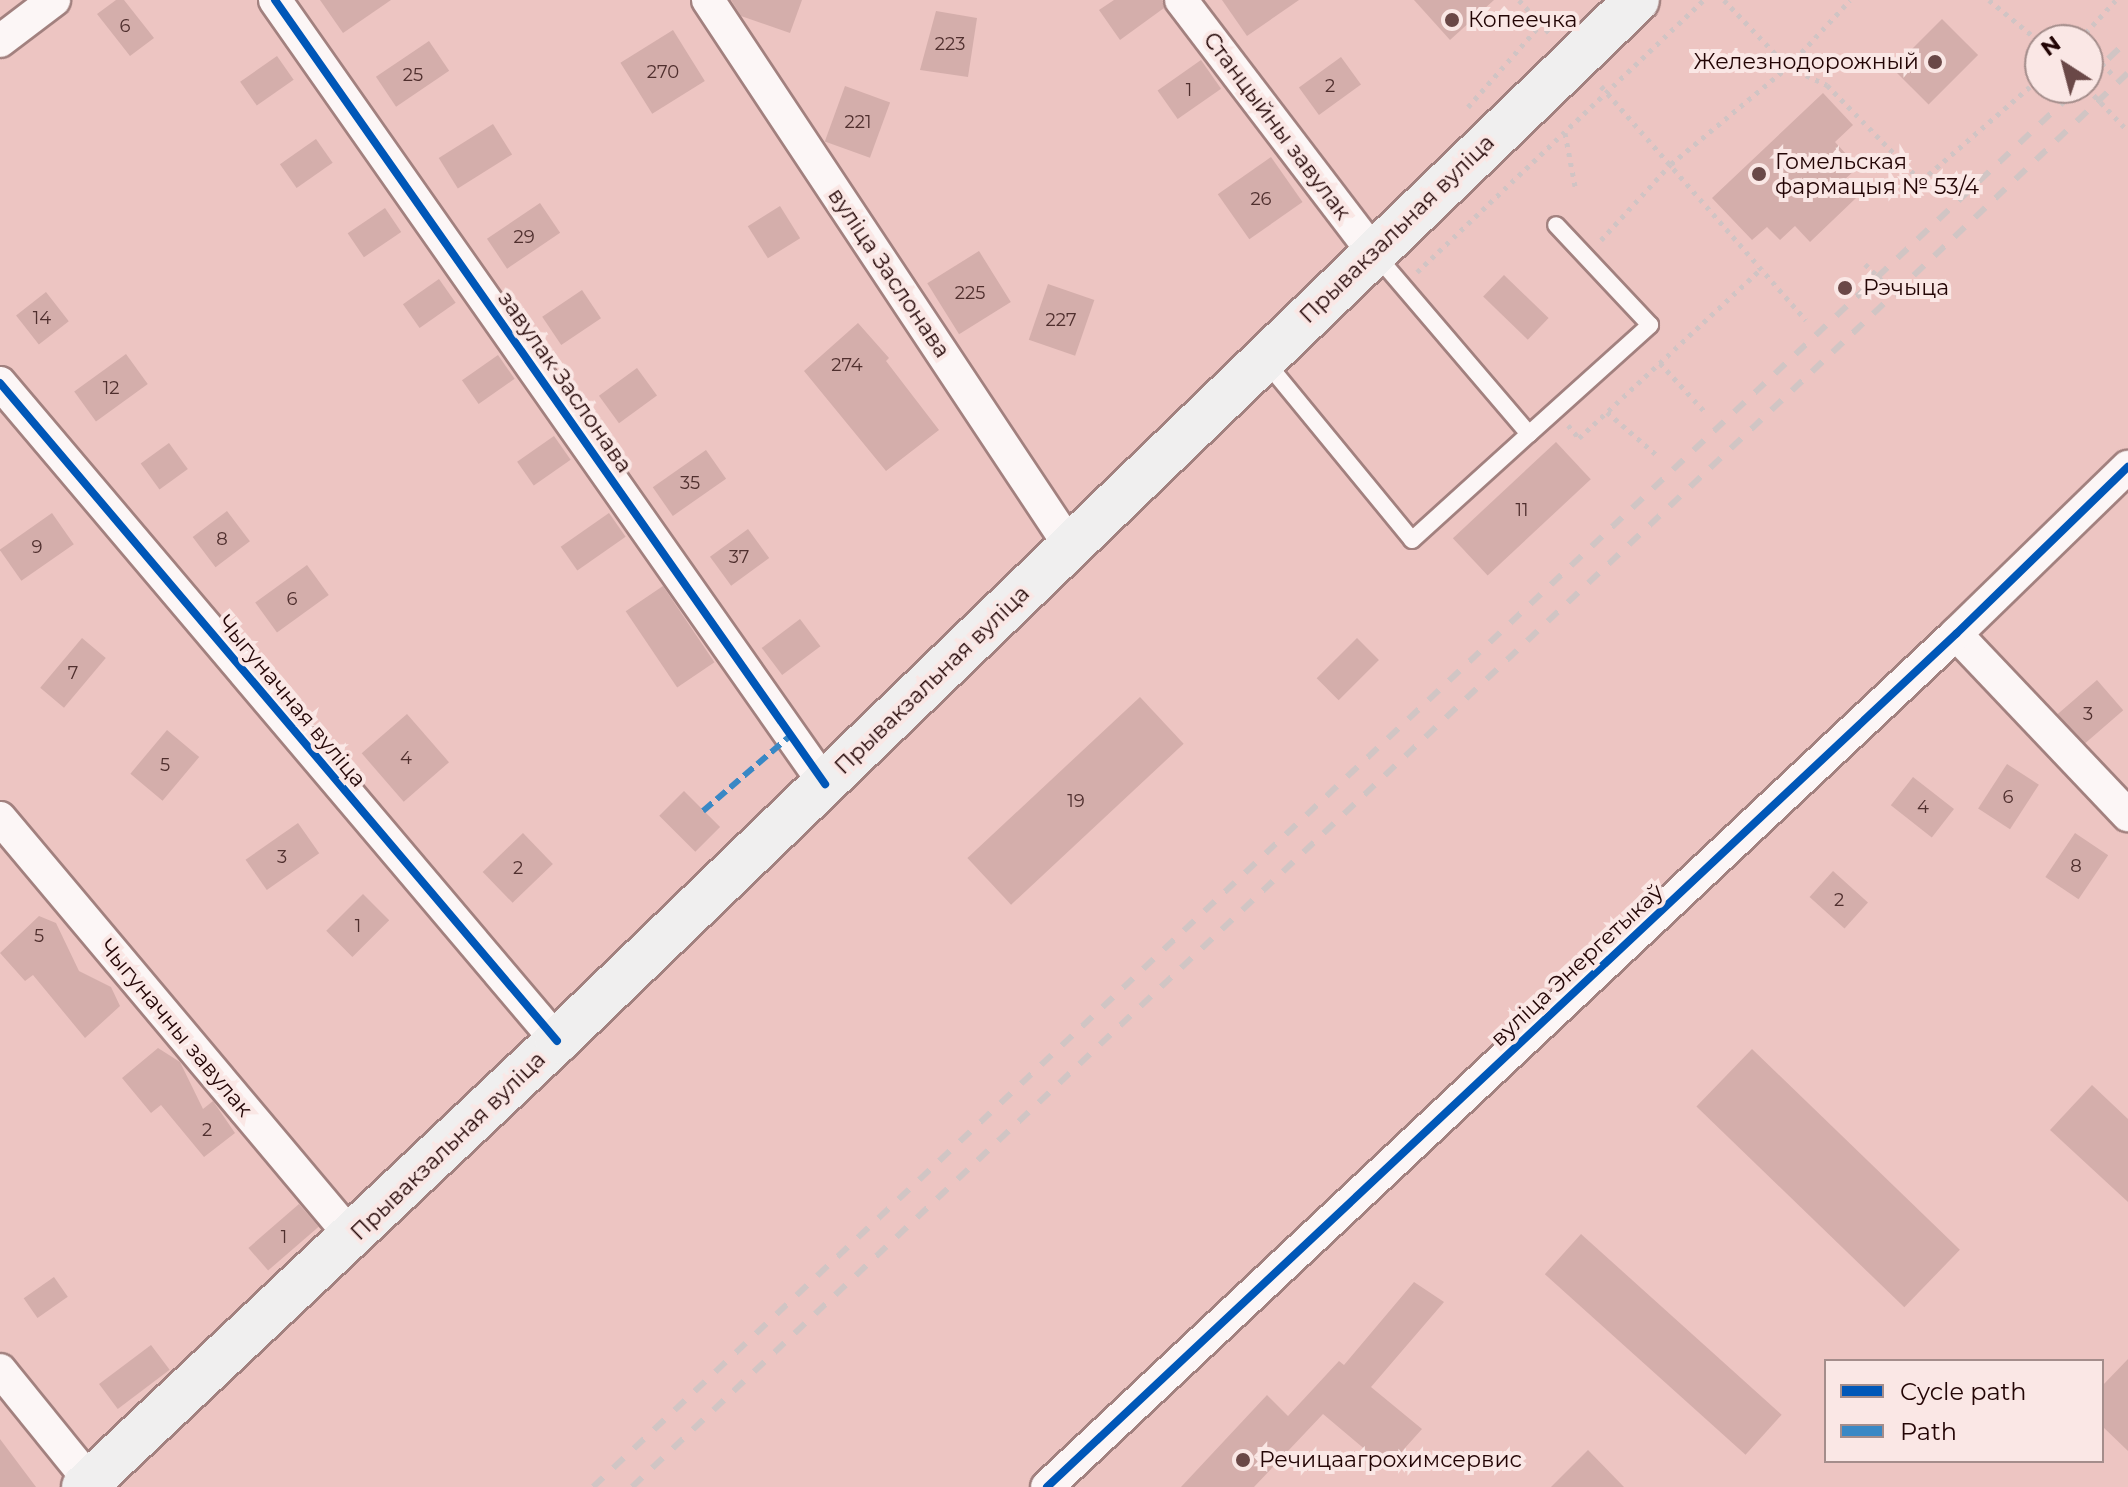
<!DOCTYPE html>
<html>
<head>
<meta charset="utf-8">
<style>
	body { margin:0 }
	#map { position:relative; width:2128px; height:1487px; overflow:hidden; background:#edc5c2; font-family:Montserrat,sans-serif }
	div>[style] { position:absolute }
	.building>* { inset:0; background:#d4aeab; transform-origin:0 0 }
	.path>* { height:5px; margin-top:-2.5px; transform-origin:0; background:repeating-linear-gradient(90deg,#d1c4c4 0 4px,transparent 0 10px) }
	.roads { filter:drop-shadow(2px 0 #a2817f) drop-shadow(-2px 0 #a2817f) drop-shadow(0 2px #a2817f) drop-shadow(0 -2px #a2817f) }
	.service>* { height:16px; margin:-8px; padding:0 8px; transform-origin:8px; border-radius:8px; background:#fcf6f6 }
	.minor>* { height:32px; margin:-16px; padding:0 16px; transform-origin:16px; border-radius:16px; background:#fcf6f6 }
	.secondary>* { height:44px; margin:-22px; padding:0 22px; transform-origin:22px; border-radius:22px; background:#f0efef }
	.rail>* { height:6px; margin-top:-3px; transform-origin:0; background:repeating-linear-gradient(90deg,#d1c5c4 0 14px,transparent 0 28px) }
	.path-bridge>* { height:5px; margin-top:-2.5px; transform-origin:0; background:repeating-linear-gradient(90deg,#d1c4c4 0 4px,transparent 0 10px) }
	.quiet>* { height:6px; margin-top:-3px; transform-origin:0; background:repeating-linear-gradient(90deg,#3988c5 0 12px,transparent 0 18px) }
	.cycleway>* { height:8px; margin:-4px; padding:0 4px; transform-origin:4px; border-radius:4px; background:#0057b8 }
	.dots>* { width:22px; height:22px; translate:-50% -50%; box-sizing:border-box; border:4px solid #fae7e5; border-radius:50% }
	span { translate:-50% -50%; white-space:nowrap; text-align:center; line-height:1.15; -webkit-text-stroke:8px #fae7e5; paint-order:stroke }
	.number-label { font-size:18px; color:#4f2f2e }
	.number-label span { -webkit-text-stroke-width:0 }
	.poi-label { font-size:22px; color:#230505 }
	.left { translate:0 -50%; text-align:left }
	.right { translate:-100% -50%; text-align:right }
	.street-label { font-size:22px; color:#230505 }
	.legend { position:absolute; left:1824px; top:1359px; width:280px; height:104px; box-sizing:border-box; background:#fae7e5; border:2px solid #a48d8b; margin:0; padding:10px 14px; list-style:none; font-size:24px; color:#230505 }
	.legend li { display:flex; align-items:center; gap:16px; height:40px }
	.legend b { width:40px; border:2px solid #a48d8b }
	.north { position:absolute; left:2024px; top:24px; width:80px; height:80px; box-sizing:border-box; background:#fae7e5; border:2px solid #a48d8b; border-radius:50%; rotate:324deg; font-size:22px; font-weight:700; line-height:32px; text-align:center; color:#230505 }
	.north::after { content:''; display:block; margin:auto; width:28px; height:36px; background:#6a4847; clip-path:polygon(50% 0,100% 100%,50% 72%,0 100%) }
</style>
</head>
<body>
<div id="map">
	<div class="building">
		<div style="clip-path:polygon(116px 0,124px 0,154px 38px,130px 56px,97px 14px)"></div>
		<div style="clip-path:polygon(320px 0,391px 0,343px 33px)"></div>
		<div style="clip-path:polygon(731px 0,802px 0,790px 33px,741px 16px)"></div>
		<div style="clip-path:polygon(1114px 0,1162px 0,1164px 8px,1120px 40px,1099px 10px)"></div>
		<div style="clip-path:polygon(1222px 0,1299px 0,1247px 36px)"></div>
		<div style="clip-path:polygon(1414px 0,1494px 0,1450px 40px)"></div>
		<div style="clip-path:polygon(936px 11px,977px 18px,968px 77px,920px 70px)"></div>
		<div style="left:1942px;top:19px;width:51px;height:70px;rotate:45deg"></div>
		<div style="left:673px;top:30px;width:60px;height:62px;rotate:58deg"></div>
		<div style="left:429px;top:41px;width:36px;height:64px;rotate:56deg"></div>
		<div style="left:277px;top:56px;width:29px;height:45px;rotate:55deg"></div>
		<div style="left:1341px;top:57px;width:34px;height:52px;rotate:54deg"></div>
		<div style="left:1201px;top:60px;width:35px;height:53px;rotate:55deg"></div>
		<div style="left:845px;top:86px;width:48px;height:59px;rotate:20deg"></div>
		<div style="clip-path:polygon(1823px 93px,1853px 125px,1835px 142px,1858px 167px,1841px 183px,1856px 198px,1810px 242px,1795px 226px,1780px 240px,1767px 227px,1752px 240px,1712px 198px)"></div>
		<div style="left:493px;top:124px;width:36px;height:64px;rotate:58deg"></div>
		<div style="left:316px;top:139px;width:29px;height:44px;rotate:55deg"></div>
		<div style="left:1271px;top:157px;width:55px;height:65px;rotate:55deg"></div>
		<div style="left:540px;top:203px;width:36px;height:64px;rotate:56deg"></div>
		<div style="left:780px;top:206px;width:38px;height:38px;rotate:58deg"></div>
		<div style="left:385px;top:208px;width:29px;height:45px;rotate:56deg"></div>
		<div style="left:979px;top:251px;width:60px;height:61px;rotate:58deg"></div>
		<div style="left:1504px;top:275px;width:62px;height:30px;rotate:44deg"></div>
		<div style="left:439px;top:279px;width:29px;height:44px;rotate:55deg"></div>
		<div style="left:1048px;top:284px;width:49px;height:59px;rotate:19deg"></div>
		<div style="left:582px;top:290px;width:34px;height:48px;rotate:56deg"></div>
		<div style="left:46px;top:292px;width:37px;height:38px;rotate:52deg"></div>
		<div style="clip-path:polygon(858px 323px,889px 358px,886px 361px,939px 430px,886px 471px,804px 371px)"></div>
		<div style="left:126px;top:354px;width:37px;height:64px;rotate:54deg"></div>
		<div style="left:498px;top:355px;width:29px;height:44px;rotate:55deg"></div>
		<div style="left:637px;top:368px;width:34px;height:47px;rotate:54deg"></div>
		<div style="left:554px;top:436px;width:29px;height:45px;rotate:55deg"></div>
		<div style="left:1556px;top:442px;width:51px;height:141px;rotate:47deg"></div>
		<div style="left:169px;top:443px;width:32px;height:35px;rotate:54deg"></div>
		<div style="left:706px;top:450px;width:35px;height:65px;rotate:55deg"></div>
		<div style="left:227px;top:511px;width:38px;height:43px;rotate:53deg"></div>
		<div style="left:52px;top:513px;width:38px;height:64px;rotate:55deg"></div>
		<div style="left:609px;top:513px;width:29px;height:59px;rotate:55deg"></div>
		<div style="left:748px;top:529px;width:36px;height:47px;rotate:54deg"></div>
		<div style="left:307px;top:565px;width:37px;height:64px;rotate:54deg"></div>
		<div style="left:663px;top:586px;width:92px;height:45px;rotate:56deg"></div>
		<div style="left:800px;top:619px;width:34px;height:48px;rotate:53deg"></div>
		<div style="left:82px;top:638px;width:31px;height:65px;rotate:40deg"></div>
		<div style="left:1357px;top:638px;width:31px;height:57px;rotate:45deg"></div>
		<div style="left:2097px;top:680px;width:40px;height:52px;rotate:49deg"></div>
		<div style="left:1140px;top:697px;width:64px;height:236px;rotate:47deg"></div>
		<div style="left:407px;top:714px;width:64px;height:60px;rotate:49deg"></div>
		<div style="left:167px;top:730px;width:42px;height:57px;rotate:40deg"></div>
		<div style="left:2007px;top:764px;width:38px;height:53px;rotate:33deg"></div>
		<div style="left:1913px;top:777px;width:52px;height:36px;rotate:38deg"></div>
		<div style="left:684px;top:791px;width:51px;height:35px;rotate:45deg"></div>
		<div style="left:298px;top:823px;width:37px;height:64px;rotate:55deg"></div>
		<div style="left:523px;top:833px;width:43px;height:56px;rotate:46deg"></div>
		<div style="left:2075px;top:833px;width:40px;height:53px;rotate:34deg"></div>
		<div style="left:1833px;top:871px;width:47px;height:35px;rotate:42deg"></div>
		<div style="left:363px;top:894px;width:37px;height:52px;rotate:45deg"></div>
		<div style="clip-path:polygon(39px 916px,56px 923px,79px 971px,111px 987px,120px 1006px,85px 1038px,33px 975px,25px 981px,0 953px)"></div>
		<div style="clip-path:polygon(158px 1048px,180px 1062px,203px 1109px,213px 1101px,235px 1133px,204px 1157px,161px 1105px,151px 1113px,122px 1078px)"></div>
		<div style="left:1752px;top:1049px;width:289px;height:80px;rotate:44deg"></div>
		<div style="clip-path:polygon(2092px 1085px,2128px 1119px,2128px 1202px,2050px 1130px)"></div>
		<div style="left:299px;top:1204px;width:30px;height:67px;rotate:49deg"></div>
		<div style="left:1581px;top:1234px;width:270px;height:54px;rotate:42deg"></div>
		<div style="left:54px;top:1277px;width:24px;height:37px;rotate:55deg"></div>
		<div style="clip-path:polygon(1414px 1282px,1444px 1302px,1371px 1387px,1422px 1429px,1387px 1468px,1323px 1414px,1254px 1487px,1181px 1487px,1267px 1395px,1288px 1416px,1339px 1361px,1344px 1365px)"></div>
		<div style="left:151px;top:1345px;width:31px;height:65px;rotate:53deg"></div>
		<div style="clip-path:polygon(2128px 1359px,2128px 1451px,2102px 1426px,2102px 1386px)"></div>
		<div style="clip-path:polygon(0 1439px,36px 1487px,0 1487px)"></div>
		<div style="clip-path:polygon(1588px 1450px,1624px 1487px,1551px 1487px)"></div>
	</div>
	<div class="path">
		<div style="left:1519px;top:0;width:49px;rotate:47.5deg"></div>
		<div style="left:1724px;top:0;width:93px;rotate:46.3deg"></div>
		<div style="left:1788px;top:67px;width:43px;rotate:24.8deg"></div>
		<div style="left:1827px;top:85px;width:134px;rotate:45.6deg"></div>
		<div style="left:1921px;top:181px;width:157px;rotate:-40.9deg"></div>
		<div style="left:1989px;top:0;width:66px;rotate:39.5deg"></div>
		<div style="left:2079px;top:40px;width:54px;rotate:-47.2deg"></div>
		<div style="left:2088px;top:49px;width:35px;rotate:46deg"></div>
		<div style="left:1601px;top:86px;width:311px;rotate:48.8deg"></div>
		<div style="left:1468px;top:107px;width:111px;rotate:-48.7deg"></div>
		<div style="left:1565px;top:133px;width:59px;rotate:79.3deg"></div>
		<div style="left:1601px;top:240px;width:103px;rotate:-47.4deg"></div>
		<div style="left:1671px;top:164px;width:152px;rotate:-39.7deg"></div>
		<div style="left:1788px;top:67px;width:91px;rotate:-47.2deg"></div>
		<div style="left:1865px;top:264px;width:30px;rotate:44deg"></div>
		<div style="left:1417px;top:272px;width:395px;rotate:-43.5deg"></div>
		<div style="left:1660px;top:363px;width:68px;rotate:47.4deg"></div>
		<div style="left:1607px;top:412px;width:69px;rotate:40.9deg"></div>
		<div style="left:1568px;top:425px;width:17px;rotate:50deg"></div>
		<div style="left:1579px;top:438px;width:250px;rotate:-42.9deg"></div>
	</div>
	<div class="roads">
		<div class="service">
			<div style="left:1266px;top:362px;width:230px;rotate:50.6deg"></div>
			<div style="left:1412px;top:540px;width:158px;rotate:-42.2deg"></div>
			<div style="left:1529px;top:434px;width:237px;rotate:-130.5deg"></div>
			<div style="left:1529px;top:434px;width:163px;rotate:-42deg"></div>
			<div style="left:1650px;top:325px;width:137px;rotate:-133.2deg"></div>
		</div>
		<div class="minor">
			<div style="left:275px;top:0;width:958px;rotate:54.95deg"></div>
			<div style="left:708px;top:0;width:655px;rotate:56.46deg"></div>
			<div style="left:1181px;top:0;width:317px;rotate:52.7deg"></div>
			<div style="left:0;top:41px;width:68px;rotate:-37.2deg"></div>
			<div style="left:0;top:383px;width:862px;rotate:49.75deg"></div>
			<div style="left:1956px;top:634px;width:250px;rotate:46.5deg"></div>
			<div style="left:0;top:818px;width:547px;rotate:49.97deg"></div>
			<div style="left:0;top:1370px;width:143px;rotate:51deg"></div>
			<div style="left:1047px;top:1487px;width:1247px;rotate:-43.18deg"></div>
			<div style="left:1956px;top:634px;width:240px;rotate:-44.2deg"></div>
		</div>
		<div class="secondary">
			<div style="left:84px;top:1487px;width:650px;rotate:-43.32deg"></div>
			<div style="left:557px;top:1041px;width:1500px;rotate:-43.95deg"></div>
		</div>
	</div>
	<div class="rail">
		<div style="left:2088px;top:78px;width:55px;rotate:-43.5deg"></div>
		<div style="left:593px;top:1487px;width:2040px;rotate:-43.29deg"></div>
		<div style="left:632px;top:1487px;width:2058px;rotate:-43.39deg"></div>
	</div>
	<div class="path-bridge">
		<div style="left:2087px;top:88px;width:59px;rotate:46.4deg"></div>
	</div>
	<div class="quiet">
		<div style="left:703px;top:811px;width:116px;rotate:-40.8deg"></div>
	</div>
	<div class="cycleway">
		<div style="left:275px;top:0;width:958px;rotate:54.95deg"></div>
		<div style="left:0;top:383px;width:862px;rotate:49.75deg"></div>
		<div style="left:1047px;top:1487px;width:1247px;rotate:-43.18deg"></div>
		<div style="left:1956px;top:634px;width:240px;rotate:-44.2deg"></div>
	</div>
	<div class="dots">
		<div style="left:1452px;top:20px;background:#6a4847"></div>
		<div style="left:1935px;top:62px;background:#6a4847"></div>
		<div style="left:1759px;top:174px;background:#6a4847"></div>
		<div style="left:1845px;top:288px;background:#6a4847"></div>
		<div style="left:1243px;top:1460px;background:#6a4847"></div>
	</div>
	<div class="number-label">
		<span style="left:125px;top:26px">6</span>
		<span style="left:950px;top:44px">223</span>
		<span style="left:663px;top:72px">270</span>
		<span style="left:413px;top:75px">25</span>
		<span style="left:1330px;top:86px">2</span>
		<span style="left:1189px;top:90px">1</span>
		<span style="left:858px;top:122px">221</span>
		<span style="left:1261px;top:199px">26</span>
		<span style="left:524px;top:237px">29</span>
		<span style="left:970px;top:293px">225</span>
		<span style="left:42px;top:318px">14</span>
		<span style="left:1061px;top:320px">227</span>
		<span style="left:847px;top:365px">274</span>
		<span style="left:111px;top:388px">12</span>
		<span style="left:690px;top:483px">35</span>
		<span style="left:1522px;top:510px">11</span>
		<span style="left:222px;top:539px">8</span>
		<span style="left:37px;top:547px">9</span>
		<span style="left:739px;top:557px">37</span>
		<span style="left:292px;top:599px">6</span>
		<span style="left:73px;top:673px">7</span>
		<span style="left:2088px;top:714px">3</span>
		<span style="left:406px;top:758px">4</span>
		<span style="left:165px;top:765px">5</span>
		<span style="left:2008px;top:797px">6</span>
		<span style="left:1076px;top:801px">19</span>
		<span style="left:1923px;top:807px">4</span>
		<span style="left:282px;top:857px">3</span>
		<span style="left:2076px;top:866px">8</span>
		<span style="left:518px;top:868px">2</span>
		<span style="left:1839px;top:900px">2</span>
		<span style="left:358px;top:926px">1</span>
		<span style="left:39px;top:936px">5</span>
		<span style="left:207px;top:1130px">2</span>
		<span style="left:284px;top:1237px">1</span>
	</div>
	<div class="poi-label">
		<span class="left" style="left:1468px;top:20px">Копеечка</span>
		<span class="right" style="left:1919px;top:62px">Железнодорожный</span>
		<span class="left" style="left:1775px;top:174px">Гомельская<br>фармацыя № 53/4</span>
		<span class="left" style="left:1863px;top:288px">Рэчыца</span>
		<span class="left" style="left:1259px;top:1460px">Речицаагрохимсервис</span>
	</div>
	<div class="street-label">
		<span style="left:1277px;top:126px;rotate:53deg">Станцыйны завулак</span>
		<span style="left:1397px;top:229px;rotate:-44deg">Прывакзальная вуліца</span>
		<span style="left:889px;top:273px;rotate:56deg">вуліца Заслонава</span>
		<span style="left:565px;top:382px;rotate:55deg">завулак Заслонава</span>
		<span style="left:932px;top:680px;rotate:-44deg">Прывакзальная вуліца</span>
		<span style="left:292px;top:701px;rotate:50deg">Чыгуначная вуліца</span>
		<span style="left:1577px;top:965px;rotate:-43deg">вуліца Энергетыкаў</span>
		<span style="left:176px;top:1028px;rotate:50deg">Чыгуначны завулак</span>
		<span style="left:448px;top:1146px;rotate:-44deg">Прывакзальная вуліца</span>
	</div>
	<ul class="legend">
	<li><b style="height:10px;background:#0057b8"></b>Cycle path</li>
	<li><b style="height:10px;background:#3988c5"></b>Path</li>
	</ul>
	<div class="north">N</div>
</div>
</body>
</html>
